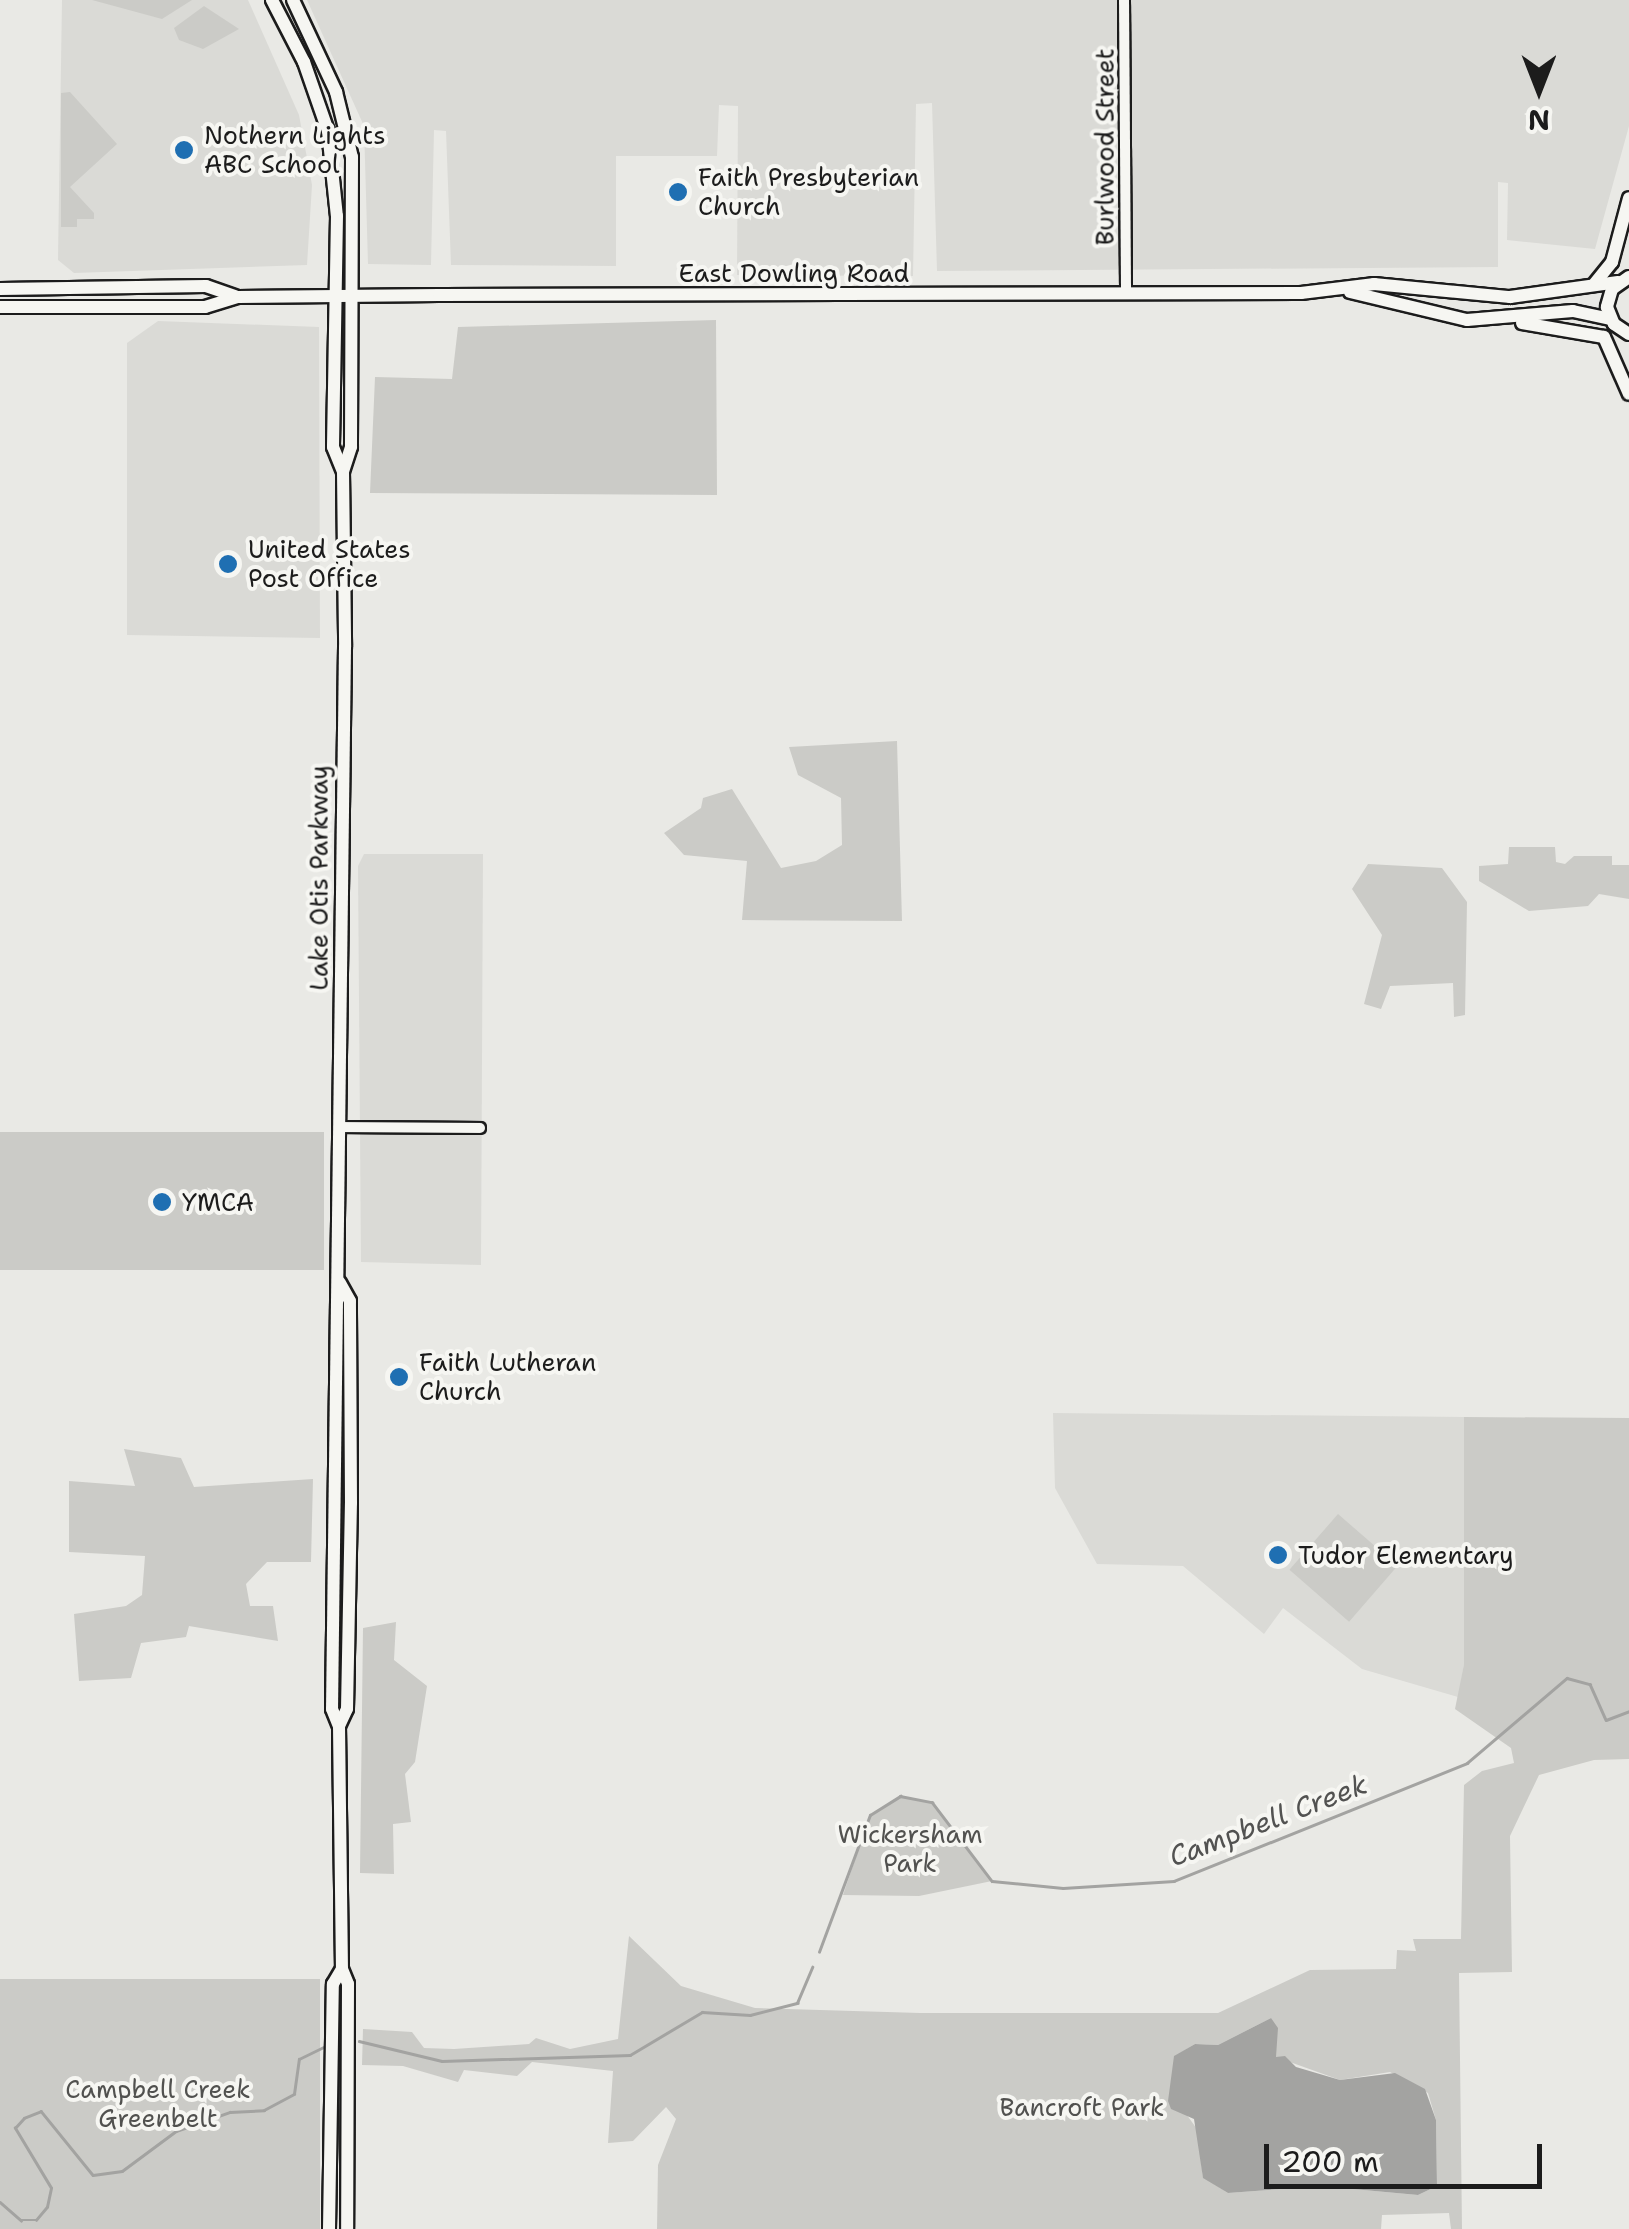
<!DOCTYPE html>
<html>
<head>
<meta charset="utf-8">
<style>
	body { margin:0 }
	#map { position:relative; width:1629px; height:2229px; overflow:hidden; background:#e9e9e5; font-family:"Shantell Sans",sans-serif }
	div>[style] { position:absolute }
	.built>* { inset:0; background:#dadad6 }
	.green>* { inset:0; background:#cbcbc7; transform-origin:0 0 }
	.water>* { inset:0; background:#a3a3a1 }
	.stream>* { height:2.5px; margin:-1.25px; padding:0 1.25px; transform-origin:1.25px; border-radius:1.25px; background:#a3a3a1 }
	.roads { filter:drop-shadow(2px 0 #1c1c1c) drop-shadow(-2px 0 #1c1c1c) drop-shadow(0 2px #1c1c1c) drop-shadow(0 -2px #1c1c1c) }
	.minor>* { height:10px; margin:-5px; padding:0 5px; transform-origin:5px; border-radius:5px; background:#f6f6f2 }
	.major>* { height:12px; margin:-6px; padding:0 6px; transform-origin:6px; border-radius:6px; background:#f6f6f2 }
	.dots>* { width:28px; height:28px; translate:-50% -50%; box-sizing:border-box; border:5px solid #f6f6f2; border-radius:50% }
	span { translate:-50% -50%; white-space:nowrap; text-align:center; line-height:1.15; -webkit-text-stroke:8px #f6f6f2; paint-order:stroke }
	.poi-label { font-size:25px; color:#1c1c1c }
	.left { translate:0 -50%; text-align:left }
	.street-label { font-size:25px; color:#1c1c1c }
	.park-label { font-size:25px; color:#51514f }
	.water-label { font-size:28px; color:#525251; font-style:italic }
	.north { position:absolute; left:1489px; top:40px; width:100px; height:100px; -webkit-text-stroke:8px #f6f6f2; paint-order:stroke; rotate:180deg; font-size:28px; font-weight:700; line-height:40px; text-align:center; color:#1c1c1c }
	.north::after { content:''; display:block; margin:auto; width:35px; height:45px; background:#1c1c1c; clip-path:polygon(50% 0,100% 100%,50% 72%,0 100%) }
	.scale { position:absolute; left:1264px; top:2144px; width:278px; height:45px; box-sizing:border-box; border:5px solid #1c1c1c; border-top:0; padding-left:12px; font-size:30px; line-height:35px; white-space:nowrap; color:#1c1c1c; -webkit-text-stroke:8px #f6f6f2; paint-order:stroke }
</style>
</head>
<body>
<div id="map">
	<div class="built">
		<div style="clip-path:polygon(62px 0,248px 0,299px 115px,312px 185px,307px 265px,74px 273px,58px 260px)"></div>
		<div style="clip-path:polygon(307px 0,1629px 0,1629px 126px,1595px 249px,1507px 240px,1508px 183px,1498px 182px,1498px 267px,937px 271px,932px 103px,916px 104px,913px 276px,737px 275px,738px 106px,719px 105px,717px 156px,616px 156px,616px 266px,451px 265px,446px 131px,434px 130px,431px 265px,368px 264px,364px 126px)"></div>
		<div style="clip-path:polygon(158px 321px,319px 327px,320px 638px,127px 635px,127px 343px)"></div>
		<div style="clip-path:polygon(364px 854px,483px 854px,481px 1265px,361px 1262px,358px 866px)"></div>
		<div style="clip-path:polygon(1053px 1413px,1464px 1417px,1464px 1664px,1458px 1697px,1362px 1669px,1283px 1608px,1264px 1634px,1183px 1566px,1097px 1564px,1055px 1488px)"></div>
	</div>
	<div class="green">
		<div style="clip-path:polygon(92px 0,192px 0,162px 19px)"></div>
		<div style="clip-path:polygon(204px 6px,239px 29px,203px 49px,179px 40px,174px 28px)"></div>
		<div style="clip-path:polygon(70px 92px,117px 144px,70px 187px,94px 213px,94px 219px,77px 219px,77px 227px,61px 227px,61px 93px)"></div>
		<div style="clip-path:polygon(716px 320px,717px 495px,370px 493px,375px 377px,452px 379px,458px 327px)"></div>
		<div style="clip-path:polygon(897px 741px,902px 921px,742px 920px,747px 861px,684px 855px,664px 833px,701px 808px,703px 798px,732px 789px,781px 868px,816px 861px,842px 845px,841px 798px,798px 775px,789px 747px)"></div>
		<div style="clip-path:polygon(1509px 847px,1555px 847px,1556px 862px,1565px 864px,1574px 856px,1612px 856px,1612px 865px,1629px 865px,1629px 899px,1599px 894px,1588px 906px,1529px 911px,1479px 881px,1479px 866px,1508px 864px)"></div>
		<div style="clip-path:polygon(1368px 864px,1442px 868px,1467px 902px,1465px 1015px,1454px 1017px,1453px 983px,1390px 986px,1381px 1009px,1364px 1004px,1382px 935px,1352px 889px)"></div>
		<div style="left:324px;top:1132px;width:138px;height:324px;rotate:90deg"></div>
		<div style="clip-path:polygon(evenodd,1464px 1417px,1629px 1418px,1629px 1759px,1594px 1760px,1539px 1775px,1510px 1836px,1512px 1972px,1459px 1973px,1462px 2229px,1451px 2229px,1449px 2213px,1382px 2215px,1381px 2229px,657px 2229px,658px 2165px,676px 2119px,666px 2107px,633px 2141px,608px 2143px,613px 2071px,532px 2062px,517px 2076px,464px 2070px,458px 2082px,403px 2066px,362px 2065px,363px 2029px,412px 2032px,424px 2048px,454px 2049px,529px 2044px,536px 2038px,570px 2049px,618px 2039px,629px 1936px,681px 1986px,755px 2008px,920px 2013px,1218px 2013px,1310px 1970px,1396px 1969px,1397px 1950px,1416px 1951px,1413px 1939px,1461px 1939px,1464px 1785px,1482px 1771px,1514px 1763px,1511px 1748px,1455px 1709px,1464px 1664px,1464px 1417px,1271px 2018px,1276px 2057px,1340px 2080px,1390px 2072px,1428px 2093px,1436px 2120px,1437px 2186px,1418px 2195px,1320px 2186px,1228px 2193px,1203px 2177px,1197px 2129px,1184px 2111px,1175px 2056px,1195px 2044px,1218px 2045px,1271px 2018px)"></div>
		<div style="clip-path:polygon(124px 1449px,181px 1458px,194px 1487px,313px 1479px,311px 1562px,267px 1562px,246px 1584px,250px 1606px,273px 1606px,278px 1641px,189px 1626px,186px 1637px,141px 1643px,131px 1678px,79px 1681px,74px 1614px,126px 1606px,142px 1595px,145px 1556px,69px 1552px,69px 1481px,135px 1486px)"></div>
		<div style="left:1338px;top:1514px;width:79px;height:74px;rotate:41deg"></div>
		<div style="clip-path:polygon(396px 1622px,394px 1660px,427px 1686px,415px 1762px,405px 1774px,411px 1822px,393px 1824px,394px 1874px,360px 1873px,363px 1628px)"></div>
		<div style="clip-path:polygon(900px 1796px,932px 1802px,992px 1881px,919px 1896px,843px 1895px,870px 1815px)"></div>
		<div style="left:0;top:1979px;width:320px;height:250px"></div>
	</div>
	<div class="water">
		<div style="clip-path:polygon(1271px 2018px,1278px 2028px,1276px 2057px,1285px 2056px,1296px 2067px,1340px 2080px,1395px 2073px,1425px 2089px,1436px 2120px,1437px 2186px,1418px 2195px,1320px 2186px,1228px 2193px,1203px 2178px,1194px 2119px,1171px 2109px,1168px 2101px,1174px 2056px,1195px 2044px,1218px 2045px)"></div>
	</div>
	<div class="stream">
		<div style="left:819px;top:1952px;width:146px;rotate:-69.6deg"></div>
		<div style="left:870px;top:1815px;width:36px;rotate:-32deg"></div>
		<div style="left:900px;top:1796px;width:33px;rotate:11deg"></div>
		<div style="left:932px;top:1802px;width:99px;rotate:52.8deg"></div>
		<div style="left:992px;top:1881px;width:71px;rotate:5.6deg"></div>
		<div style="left:1063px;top:1888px;width:111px;rotate:-3.6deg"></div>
		<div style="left:1174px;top:1881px;width:316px;rotate:-21.9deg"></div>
		<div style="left:1467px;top:1763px;width:131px;rotate:-40.4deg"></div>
		<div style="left:1567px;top:1678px;width:24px;rotate:15deg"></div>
		<div style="left:1590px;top:1684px;width:39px;rotate:66deg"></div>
		<div style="left:1606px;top:1720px;width:25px;rotate:-21deg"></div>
		<div style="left:359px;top:2041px;width:85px;rotate:13.5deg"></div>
		<div style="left:442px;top:2061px;width:188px;rotate:-1.8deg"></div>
		<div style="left:630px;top:2055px;width:84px;rotate:-30.8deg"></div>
		<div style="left:702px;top:2012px;width:48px;rotate:3.6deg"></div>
		<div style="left:750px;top:2015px;width:49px;rotate:-14.3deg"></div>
		<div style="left:797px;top:2003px;width:39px;rotate:-67deg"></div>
		<div style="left:0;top:2202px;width:28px;rotate:41deg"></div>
		<div style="left:21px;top:2220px;width:15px"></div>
		<div style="left:36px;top:2220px;width:17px;rotate:-50deg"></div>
		<div style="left:47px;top:2207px;width:19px;rotate:-78deg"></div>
		<div style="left:51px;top:2188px;width:70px;rotate:-121deg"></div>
		<div style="left:15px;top:2128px;width:13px;rotate:-48deg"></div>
		<div style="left:24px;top:2118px;width:18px;rotate:-22deg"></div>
		<div style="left:41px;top:2111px;width:82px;rotate:50.9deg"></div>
		<div style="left:93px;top:2175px;width:29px;rotate:-8deg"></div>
		<div style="left:122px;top:2171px;width:67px;rotate:-36.5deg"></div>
		<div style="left:176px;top:2131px;width:57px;rotate:-19.4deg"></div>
		<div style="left:230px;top:2112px;width:34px;rotate:-3deg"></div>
		<div style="left:264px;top:2110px;width:34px;rotate:-28deg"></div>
		<div style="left:294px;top:2094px;width:35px;rotate:-82deg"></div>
		<div style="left:299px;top:2059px;width:28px;rotate:-26deg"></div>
	</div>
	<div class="roads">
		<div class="minor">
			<div style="left:1124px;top:0;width:294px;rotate:89.6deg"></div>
			<div style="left:341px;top:1127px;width:139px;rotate:0.4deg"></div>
		</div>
		<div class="major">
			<div style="left:272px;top:0;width:70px;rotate:62.7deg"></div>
			<div style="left:304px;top:62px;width:73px;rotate:70.8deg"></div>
			<div style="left:328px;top:131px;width:85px;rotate:84deg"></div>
			<div style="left:337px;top:216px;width:231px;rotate:91deg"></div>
			<div style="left:333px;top:447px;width:27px;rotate:68deg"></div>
			<div style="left:343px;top:472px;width:175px;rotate:89.3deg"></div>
			<div style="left:345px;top:647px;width:1062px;rotate:90.7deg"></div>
			<div style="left:332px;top:1709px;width:18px;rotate:68deg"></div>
			<div style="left:339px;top:1726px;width:243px;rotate:89.3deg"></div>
			<div style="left:342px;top:1969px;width:16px;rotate:68deg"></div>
			<div style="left:348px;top:1984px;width:245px;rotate:90.2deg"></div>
			<div style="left:293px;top:0;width:102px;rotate:64.9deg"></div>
			<div style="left:336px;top:92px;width:67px;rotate:76.2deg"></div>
			<div style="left:352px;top:157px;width:290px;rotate:90.2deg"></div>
			<div style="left:351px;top:447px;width:26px;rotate:108deg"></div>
			<div style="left:1629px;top:277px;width:21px;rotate:145deg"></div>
			<div style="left:1612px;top:289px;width:19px;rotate:106deg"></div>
			<div style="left:1607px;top:307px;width:18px;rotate:68deg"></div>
			<div style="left:1614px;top:324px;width:18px;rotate:34deg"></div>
			<div style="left:1595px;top:283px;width:27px;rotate:-51deg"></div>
			<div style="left:1612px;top:262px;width:66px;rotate:-75.1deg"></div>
			<div style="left:0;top:289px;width:206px;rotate:-0.8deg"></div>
			<div style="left:206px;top:286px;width:31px;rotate:19deg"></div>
			<div style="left:1350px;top:292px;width:120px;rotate:13.5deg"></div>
			<div style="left:1467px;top:320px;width:106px;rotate:-4.9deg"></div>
			<div style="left:1573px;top:311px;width:39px;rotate:12deg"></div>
			<div style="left:0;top:307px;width:205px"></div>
			<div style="left:205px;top:307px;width:34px;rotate:-17deg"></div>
			<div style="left:238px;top:297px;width:201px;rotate:-0.6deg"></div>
			<div style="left:439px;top:295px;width:862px;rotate:-0.13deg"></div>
			<div style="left:1301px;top:293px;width:74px;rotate:-7deg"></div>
			<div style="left:1374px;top:284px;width:137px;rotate:5.5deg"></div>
			<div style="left:1510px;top:297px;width:109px;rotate:-7.9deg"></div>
			<div style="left:1522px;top:323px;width:83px;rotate:9.7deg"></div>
			<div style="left:1604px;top:337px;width:62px;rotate:66.3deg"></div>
			<div style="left:339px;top:1726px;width:19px;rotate:-65deg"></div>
			<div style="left:347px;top:1709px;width:206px;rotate:-88.9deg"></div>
			<div style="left:351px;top:1503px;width:202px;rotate:-90.3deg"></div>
			<div style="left:350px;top:1301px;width:21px;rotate:-119deg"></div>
			<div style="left:329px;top:2229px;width:245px;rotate:-89.1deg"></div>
			<div style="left:333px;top:1984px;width:17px;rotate:-59deg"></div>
		</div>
	</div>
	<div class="dots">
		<div style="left:184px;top:150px;background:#1f6fb2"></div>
		<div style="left:678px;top:192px;background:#1f6fb2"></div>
		<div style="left:228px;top:564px;background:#1f6fb2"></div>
		<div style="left:162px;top:1202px;background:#1f6fb2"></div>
		<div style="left:399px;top:1377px;background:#1f6fb2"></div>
		<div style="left:1278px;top:1555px;background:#1f6fb2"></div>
	</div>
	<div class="poi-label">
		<span class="left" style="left:204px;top:150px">Nothern Lights<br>ABC School</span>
		<span class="left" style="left:698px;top:192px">Faith Presbyterian<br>Church</span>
		<span class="left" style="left:248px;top:564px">United States<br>Post Office</span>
		<span class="left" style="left:182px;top:1202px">YMCA</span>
		<span class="left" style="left:419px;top:1377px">Faith Lutheran<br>Church</span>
		<span class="left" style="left:1298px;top:1555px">Tudor Elementary</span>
	</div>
	<div class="street-label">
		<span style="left:1105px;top:147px;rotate:-90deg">Burlwood Street</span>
		<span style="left:794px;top:273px">East Dowling Road</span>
		<span style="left:319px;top:878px;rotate:-90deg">Lake Otis Parkway</span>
	</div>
	<div class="park-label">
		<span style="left:910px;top:1849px">Wickersham<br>Park</span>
		<span style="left:158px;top:2104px">Campbell Creek<br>Greenbelt</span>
		<span style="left:1082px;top:2107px">Bancroft Park</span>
	</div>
	<div class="water-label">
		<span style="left:1268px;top:1820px;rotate:-21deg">Campbell Creek</span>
	</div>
	<div class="north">N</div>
	<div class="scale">200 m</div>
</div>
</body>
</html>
